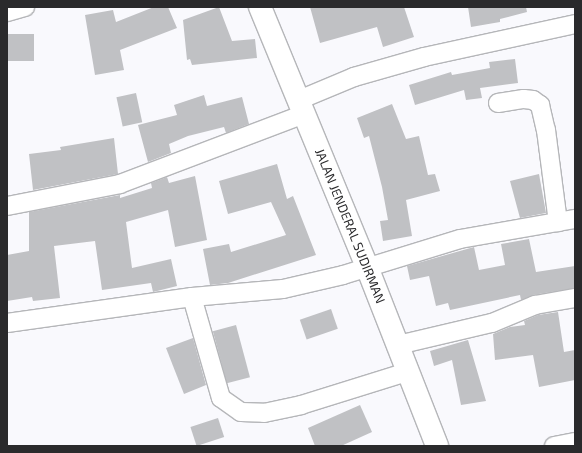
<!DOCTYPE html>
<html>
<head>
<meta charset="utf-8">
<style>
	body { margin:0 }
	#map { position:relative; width:582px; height:453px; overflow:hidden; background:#f9f9fd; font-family:"Exo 2",sans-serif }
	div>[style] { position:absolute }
	.building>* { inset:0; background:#c0c1c4; transform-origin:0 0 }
	.roads { filter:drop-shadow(1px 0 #b5b6b9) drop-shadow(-1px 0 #b5b6b9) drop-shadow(0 1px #b5b6b9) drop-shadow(0 -1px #b5b6b9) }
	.street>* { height:18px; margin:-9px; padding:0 9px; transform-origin:9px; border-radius:9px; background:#fff }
	.highway>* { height:22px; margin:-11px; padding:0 11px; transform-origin:11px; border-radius:11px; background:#fff }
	span { translate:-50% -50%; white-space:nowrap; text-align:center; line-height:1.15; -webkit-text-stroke:3px #fff; paint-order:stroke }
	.street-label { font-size:13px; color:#2a2a2c }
	.frame { position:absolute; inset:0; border:8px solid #2a2a2c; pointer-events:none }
</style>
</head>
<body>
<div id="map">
	<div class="building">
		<div style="clip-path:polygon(154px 7px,168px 7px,177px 28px,120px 50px,124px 70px,95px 75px,85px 15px,113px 10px,116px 22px)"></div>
		<div style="clip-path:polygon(219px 7px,232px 41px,255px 39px,257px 58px,192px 65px,190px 59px,187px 60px,183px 20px)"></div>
		<div style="clip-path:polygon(310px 7px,404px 7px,414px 37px,383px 47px,377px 27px,320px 43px)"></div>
		<div style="clip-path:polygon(468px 7px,526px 7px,527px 12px,500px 19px,500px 22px,471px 27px)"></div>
		<div style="left:7px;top:34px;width:27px;height:27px"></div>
		<div style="clip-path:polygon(515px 59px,518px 83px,480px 88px,482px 98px,466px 100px,464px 90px,415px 105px,409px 85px,451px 72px,452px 75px,490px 68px,489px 62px)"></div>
		<div style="left:136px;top:93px;width:30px;height:20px;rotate:78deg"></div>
		<div style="clip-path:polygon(204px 95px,207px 106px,242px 97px,249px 124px,226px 133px,224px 127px,188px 136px,169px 144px,171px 153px,148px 162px,138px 125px,177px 115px,174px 105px)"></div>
		<div style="clip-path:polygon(392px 104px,406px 139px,419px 136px,428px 175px,435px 174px,440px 191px,406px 200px,412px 236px,383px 241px,380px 221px,388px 220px,382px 187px,369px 136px,364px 138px,357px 118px)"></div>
		<div style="clip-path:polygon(114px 138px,118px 174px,33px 190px,29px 154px,61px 150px,60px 147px)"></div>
		<div style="clip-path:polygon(277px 164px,287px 199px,293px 196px,316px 255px,228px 283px,210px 285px,203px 249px,229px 244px,231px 252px,286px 235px,271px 202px,228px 214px,219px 181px)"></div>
		<div style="clip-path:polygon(539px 174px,546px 213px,520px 218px,510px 181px)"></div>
		<div style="clip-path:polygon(195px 176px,207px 240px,175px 247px,168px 210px,126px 222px,132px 268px,171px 259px,177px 286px,153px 292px,151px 283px,102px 290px,95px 241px,54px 246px,60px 298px,33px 301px,32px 297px,7px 301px,7px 255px,29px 251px,29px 212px,120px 195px,120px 198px,152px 188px,151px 183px,167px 177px,169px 183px)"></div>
		<div style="clip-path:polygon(529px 239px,536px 272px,575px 266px,575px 288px,533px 295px,521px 300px,520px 295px,450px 310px,448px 303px,436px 306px,429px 276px,410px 280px,407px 266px,474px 247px,479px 270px,505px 265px,501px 244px)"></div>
		<div style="left:331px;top:309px;width:21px;height:33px;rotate:71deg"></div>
		<div style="clip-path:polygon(558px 312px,564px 352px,575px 350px,575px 380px,539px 387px,533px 355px,495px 360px,493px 334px,510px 327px,525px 325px,524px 321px,538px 315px)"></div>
		<div style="left:236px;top:325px;width:54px;height:24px;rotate:75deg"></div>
		<div style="clip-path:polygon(193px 338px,206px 385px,184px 394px,166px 348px)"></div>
		<div style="clip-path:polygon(468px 340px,486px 401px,461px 405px,452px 360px,434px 366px,430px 351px)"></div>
		<div style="clip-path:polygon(360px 405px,372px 432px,341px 446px,315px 446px,308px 428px)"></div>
		<div style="left:218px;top:418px;width:20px;height:29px;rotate:72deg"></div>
	</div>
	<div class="roads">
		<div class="street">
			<div style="left:7px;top:12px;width:19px;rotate:-16deg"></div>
			<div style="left:299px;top:100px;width:60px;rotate:-22.7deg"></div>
			<div style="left:354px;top:77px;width:73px;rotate:-15.9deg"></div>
			<div style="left:424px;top:57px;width:155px;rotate:-12.3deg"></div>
			<div style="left:498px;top:103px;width:26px;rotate:-9deg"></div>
			<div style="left:524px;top:99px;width:9px;rotate:6deg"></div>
			<div style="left:533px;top:100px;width:9px;rotate:36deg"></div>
			<div style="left:540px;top:105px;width:26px;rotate:77deg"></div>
			<div style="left:546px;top:130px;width:93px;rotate:82.6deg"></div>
			<div style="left:7px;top:206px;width:115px;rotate:-11deg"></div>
			<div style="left:120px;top:184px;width:197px;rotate:-20.8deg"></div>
			<div style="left:192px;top:297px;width:105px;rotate:74deg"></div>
			<div style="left:221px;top:398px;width:24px;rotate:35deg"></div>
			<div style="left:241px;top:412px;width:23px;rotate:2deg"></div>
			<div style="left:264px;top:413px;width:38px;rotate:-12deg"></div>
			<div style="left:301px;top:405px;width:111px;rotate:-17.3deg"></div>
			<div style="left:7px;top:323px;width:187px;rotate:-8deg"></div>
			<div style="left:192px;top:297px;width:91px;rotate:-5deg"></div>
			<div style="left:283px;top:289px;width:62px;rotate:-13.1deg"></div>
			<div style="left:343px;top:275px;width:122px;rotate:-17.1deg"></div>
			<div style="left:460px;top:239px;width:117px;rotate:-9.9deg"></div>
			<div style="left:398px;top:345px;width:97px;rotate:-13.2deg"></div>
			<div style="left:492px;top:323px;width:47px;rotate:-22.7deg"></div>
			<div style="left:535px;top:305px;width:41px;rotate:-9.9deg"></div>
			<div style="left:554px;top:446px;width:21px;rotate:-11deg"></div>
		</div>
		<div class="highway">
			<div style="left:260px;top:7px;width:281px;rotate:67.6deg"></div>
			<div style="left:367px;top:267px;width:192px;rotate:68.6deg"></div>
		</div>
	</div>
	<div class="street-label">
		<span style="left:350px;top:226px;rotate:68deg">JALAN JENDERAL SUDIRMAN</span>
	</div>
	<div class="frame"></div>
</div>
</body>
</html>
